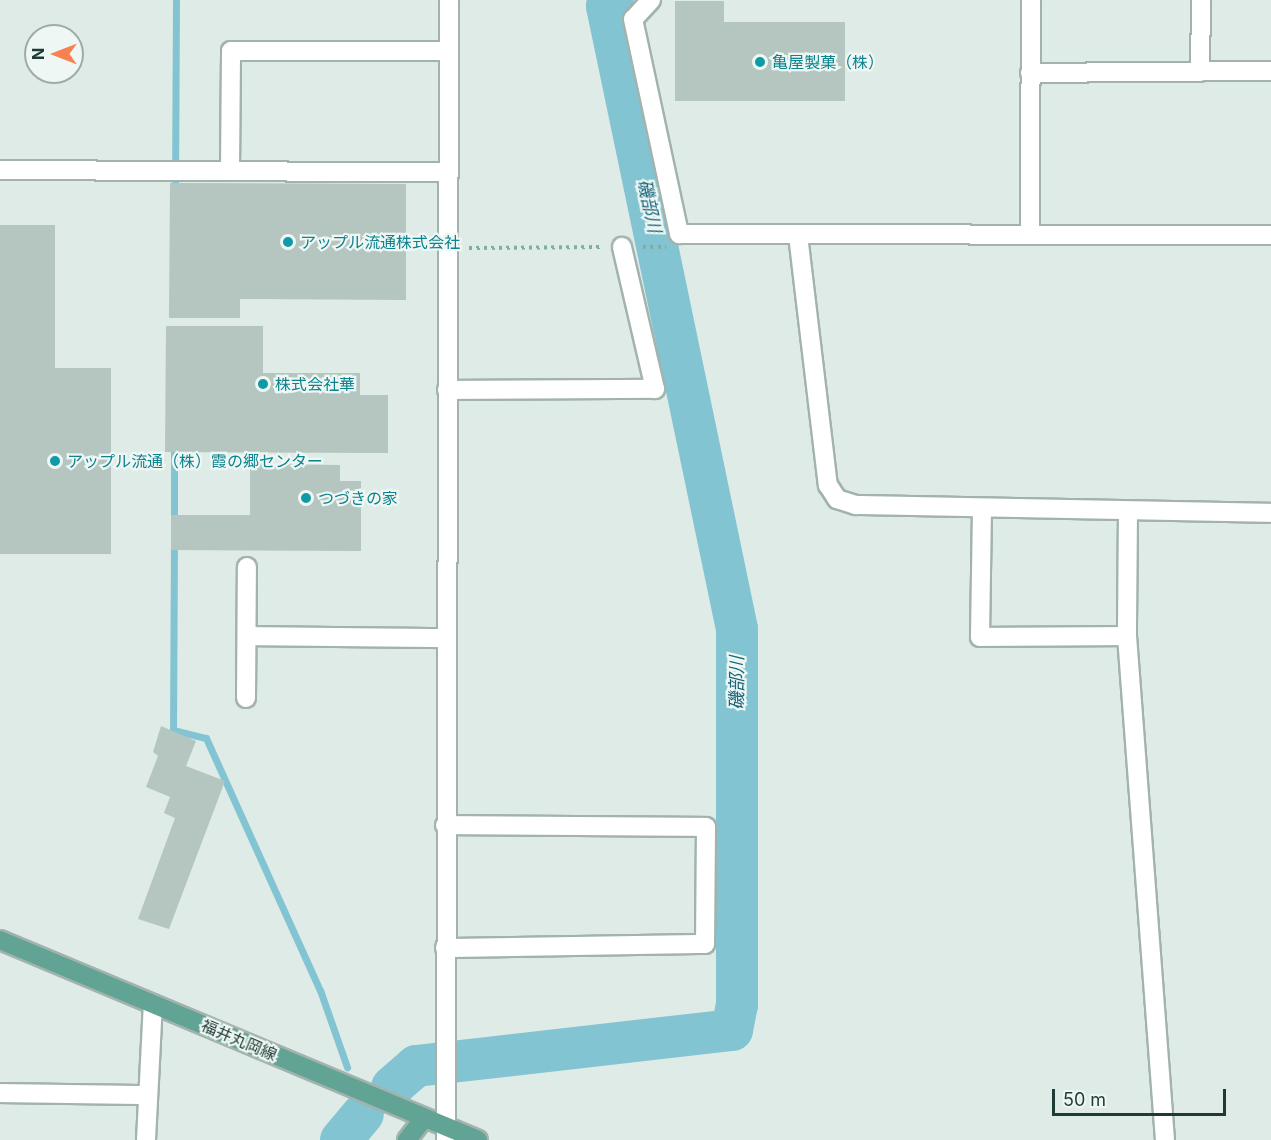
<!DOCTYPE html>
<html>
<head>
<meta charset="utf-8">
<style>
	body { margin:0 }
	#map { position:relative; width:1271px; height:1140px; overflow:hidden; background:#dfebe6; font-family:Inter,"Noto Sans JP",sans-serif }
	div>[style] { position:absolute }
	.stream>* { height:7px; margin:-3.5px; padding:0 3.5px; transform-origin:3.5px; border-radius:3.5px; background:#83c4d3 }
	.river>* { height:42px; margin:-21px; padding:0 21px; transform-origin:21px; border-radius:21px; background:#83c4d3 }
	.building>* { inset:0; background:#b4c6bf }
	.path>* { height:4px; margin-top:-2px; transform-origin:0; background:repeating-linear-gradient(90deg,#7db0a2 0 3px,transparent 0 7.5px) }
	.roads { filter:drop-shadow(2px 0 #a2b3ad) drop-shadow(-2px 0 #a2b3ad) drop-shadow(0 2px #a2b3ad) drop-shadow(0 -2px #a2b3ad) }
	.minor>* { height:18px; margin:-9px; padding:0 9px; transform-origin:9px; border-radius:9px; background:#fff }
	.major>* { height:18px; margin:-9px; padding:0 9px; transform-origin:9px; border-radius:9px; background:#61a394 }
	.dots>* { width:16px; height:16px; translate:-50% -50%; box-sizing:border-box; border:3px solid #eff7f4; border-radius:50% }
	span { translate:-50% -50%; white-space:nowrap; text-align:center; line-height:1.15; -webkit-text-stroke:4.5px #eff7f4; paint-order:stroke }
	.culture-label { font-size:16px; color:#0d838f }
	.left { translate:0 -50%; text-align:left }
	.street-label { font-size:16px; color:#1f3b35 }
	.water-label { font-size:18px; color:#17657a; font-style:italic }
	.north { position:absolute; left:24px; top:24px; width:60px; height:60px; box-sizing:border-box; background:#eff7f4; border:2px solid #9caca8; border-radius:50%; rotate:270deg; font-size:16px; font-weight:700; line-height:24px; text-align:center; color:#1f3b35 }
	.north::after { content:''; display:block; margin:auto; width:21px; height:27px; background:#f9804f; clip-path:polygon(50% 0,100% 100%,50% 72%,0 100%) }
	.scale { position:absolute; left:1052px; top:1089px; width:174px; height:27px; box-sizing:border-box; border:3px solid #1f3b35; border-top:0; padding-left:8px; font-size:18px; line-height:21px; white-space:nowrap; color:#1f3b35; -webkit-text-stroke:4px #eff7f4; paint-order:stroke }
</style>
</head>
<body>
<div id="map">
	<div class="stream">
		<div style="left:175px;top:192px;width:192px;rotate:-89.7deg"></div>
		<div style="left:174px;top:522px;width:78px;rotate:-90deg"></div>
		<div style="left:174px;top:543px;width:187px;rotate:90.3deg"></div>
		<div style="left:173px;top:730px;width:34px;rotate:14deg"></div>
		<div style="left:206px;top:738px;width:277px;rotate:65.7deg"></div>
		<div style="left:320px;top:990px;width:82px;rotate:70.7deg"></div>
	</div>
	<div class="river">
		<div style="left:392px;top:1087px;width:32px;rotate:-41deg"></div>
		<div style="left:416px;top:1066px;width:318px;rotate:-6.5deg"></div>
		<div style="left:732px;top:1030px;width:25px;rotate:-79deg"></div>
		<div style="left:737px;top:1005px;width:376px;rotate:-90deg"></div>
		<div style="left:737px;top:629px;width:636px;rotate:-101.79deg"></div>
		<div style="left:607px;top:6px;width:8px;rotate:-45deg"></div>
		<div style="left:341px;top:1140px;width:34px;rotate:-50deg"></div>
	</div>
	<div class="building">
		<div style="clip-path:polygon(675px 1px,724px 1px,724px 22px,845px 22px,845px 101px,675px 101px)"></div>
		<div style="clip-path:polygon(170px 183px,406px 184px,406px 300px,240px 299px,240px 318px,169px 318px)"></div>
		<div style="clip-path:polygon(0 225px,55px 225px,55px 368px,111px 368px,111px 554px,0 554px)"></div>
		<div style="clip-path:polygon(166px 326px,263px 326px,263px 373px,360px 373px,360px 395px,388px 395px,388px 453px,165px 452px)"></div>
		<div style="clip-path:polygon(250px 464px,340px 465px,340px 481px,361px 481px,361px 551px,171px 550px,171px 515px,250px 515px)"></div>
		<div style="clip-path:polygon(161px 726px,196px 741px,186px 766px,225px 781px,169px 929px,138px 919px,175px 818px,164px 813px,170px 797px,146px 787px,158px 756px,153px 752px)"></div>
	</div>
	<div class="path">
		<div style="left:643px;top:247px;width:23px"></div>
		<div style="left:469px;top:248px;width:134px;rotate:-0.4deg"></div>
	</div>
	<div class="roads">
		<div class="minor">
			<div style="left:651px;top:0;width:26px;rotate:133deg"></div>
			<div style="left:633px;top:19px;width:220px;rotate:77.9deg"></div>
			<div style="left:679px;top:234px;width:592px;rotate:0.1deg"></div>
			<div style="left:1200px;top:72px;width:72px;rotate:-89.2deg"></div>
			<div style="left:1030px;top:73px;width:241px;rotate:-0.5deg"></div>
			<div style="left:230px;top:169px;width:118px;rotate:-89.5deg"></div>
			<div style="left:231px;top:51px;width:217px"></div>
			<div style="left:0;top:170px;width:448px;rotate:0.3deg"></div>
			<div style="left:798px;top:235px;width:252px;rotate:83.2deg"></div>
			<div style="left:828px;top:485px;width:17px;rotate:57deg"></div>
			<div style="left:837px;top:499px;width:20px;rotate:18deg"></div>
			<div style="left:856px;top:505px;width:415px;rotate:1.1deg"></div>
			<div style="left:1030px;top:235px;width:235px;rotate:-89.8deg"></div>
			<div style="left:447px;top:390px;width:208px;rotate:-0.3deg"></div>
			<div style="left:655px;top:389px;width:146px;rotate:-103.1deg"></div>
			<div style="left:982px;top:509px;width:128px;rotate:90.9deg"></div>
			<div style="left:980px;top:637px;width:147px;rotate:-0.4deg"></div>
			<div style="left:1128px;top:512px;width:124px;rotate:90.5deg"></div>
			<div style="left:1127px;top:636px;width:505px;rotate:85.69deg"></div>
			<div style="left:248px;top:636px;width:198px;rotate:0.6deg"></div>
			<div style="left:246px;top:698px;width:131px;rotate:-89.6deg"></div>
			<div style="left:445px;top:948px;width:260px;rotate:-0.9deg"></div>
			<div style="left:705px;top:944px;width:117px;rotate:-89.5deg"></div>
			<div style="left:706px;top:827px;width:261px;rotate:-179.6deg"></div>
			<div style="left:0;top:1093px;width:148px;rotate:0.8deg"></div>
			<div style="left:146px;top:1140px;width:136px;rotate:-87.1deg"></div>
			<div style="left:446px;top:1140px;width:1140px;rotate:-89.85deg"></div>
		</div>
		<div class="major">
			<div style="left:0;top:940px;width:518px;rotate:22.7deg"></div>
			<div style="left:407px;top:1140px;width:28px;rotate:-52deg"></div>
		</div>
	</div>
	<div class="dots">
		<div style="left:760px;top:62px;background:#0f9aa8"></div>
		<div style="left:288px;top:242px;background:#0f9aa8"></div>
		<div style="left:263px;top:384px;background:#0f9aa8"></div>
		<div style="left:55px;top:461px;background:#0f9aa8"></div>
		<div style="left:306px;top:498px;background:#0f9aa8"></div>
	</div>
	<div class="culture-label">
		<span class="left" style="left:772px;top:62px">亀屋製菓（株）</span>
		<span class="left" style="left:300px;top:242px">アップル流通株式会社</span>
		<span class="left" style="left:275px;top:384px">株式会社華</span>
		<span class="left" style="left:67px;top:461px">アップル流通（株）霞の郷センター</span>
		<span class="left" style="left:318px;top:498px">つづきの家</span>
	</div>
	<div class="street-label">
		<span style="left:239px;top:1040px;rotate:23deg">福井丸岡線</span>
	</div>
	<div class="water-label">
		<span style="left:649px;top:206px;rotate:78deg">磯部川</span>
		<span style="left:737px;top:683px;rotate:-90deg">磯部川</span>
	</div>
	<div class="north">N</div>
	<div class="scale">50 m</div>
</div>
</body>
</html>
